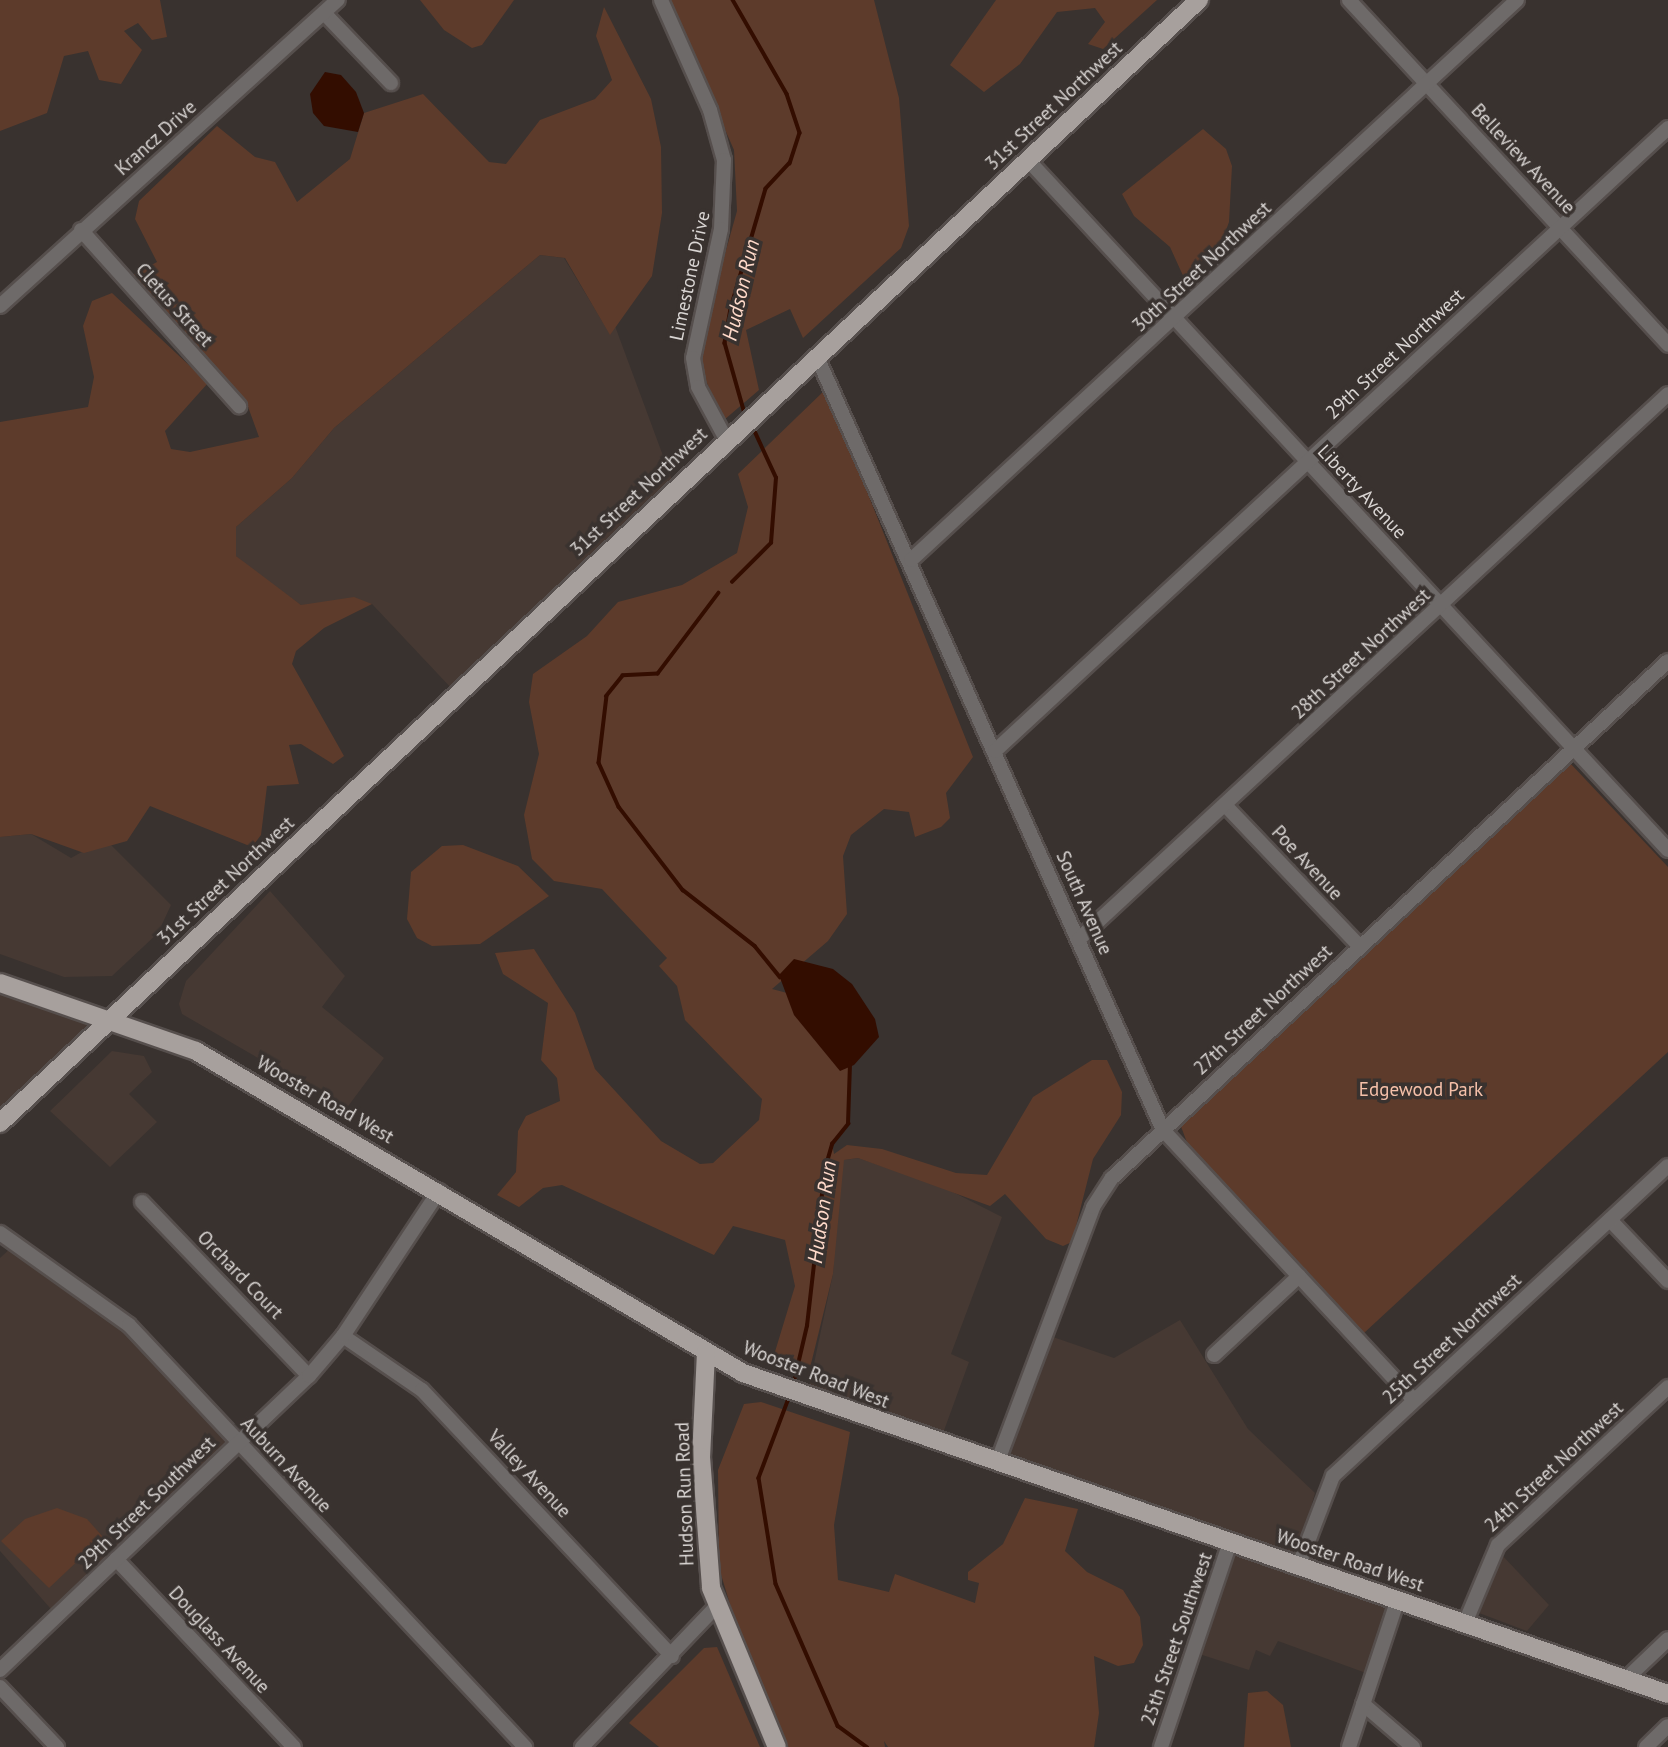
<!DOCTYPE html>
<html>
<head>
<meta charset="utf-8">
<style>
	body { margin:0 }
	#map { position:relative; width:1668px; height:1747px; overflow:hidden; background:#39322f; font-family:"PT Sans",sans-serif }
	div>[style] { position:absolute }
	.built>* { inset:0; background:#463933 }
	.green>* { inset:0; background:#5d3b2b }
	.water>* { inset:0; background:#330d00 }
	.stream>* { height:3.5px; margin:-1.75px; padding:0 1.75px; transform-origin:1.75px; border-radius:1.75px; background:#330d00 }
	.roads { filter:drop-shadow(2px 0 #564f4d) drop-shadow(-2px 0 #564f4d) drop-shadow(0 2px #564f4d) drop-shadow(0 -2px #564f4d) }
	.minor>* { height:14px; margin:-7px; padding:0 7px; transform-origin:7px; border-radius:7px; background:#6e6a69 }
	.major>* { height:18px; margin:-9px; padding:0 9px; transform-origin:9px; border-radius:9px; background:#a7a09d }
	span { translate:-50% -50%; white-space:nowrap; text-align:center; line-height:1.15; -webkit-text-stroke:7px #39322f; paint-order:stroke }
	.street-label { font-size:19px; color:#d9d5d3 }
	.park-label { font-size:19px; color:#f5c0a9 }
	.water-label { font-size:21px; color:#ffdaca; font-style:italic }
</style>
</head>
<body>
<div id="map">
	<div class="built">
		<div style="clip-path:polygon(540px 255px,564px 258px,610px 334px,615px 326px,672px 480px,453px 690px,372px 604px,301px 605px,256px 573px,236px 556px,236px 527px,292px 478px,334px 428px)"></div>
		<div style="clip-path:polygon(31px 834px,71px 858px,105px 839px,171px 905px,158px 933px,112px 976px,64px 977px,0 954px,0 837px)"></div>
		<div style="clip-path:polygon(270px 891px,345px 976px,322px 1007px,384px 1058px,346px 1109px,182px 1014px,179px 1004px,186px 981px)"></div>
		<div style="clip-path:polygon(0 983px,111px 1019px,0 1123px)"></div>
		<div style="clip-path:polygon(112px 1051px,144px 1056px,152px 1072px,129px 1094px,157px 1122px,110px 1167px,50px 1111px)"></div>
		<div style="clip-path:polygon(858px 1158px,943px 1187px,1002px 1217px,951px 1354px,969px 1362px,942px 1436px,809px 1387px,833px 1274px,837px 1180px,844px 1160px)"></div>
		<div style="clip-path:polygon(13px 1246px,83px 1289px,239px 1443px,57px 1616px,0 1551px,0 1258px)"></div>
		<div style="clip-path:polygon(1180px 1320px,1248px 1429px,1315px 1493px,1296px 1560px,1000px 1462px,1053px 1337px,1114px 1358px)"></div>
		<div style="clip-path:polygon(1232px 1547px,1393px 1602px,1366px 1673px,1278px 1641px,1270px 1656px,1256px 1650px,1249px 1670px,1196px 1653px)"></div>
		<div style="clip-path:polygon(1500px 1553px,1549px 1605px,1527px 1631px,1479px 1613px)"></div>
	</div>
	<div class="green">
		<div style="clip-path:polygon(0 0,160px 0,167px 37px,152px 40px,138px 23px,124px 31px,142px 50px,121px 84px,99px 80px,88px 51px,64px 56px,47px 113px,0 131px)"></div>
		<div style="clip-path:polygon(420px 0,514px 0,482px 45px,472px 48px,444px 30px)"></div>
		<div style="clip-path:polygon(668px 0,874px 0,899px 98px,909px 226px,901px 248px,803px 338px,790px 309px,746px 330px,759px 390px,724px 420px,701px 370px,701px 339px,737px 211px,734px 150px)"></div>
		<div style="clip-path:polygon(996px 0,1157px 0,1103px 49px,1088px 44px,1105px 22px,1095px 8px,1057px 12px,1020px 64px,984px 92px,950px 65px)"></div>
		<div style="clip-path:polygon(604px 7px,651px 99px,661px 147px,662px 213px,652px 276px,610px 335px,565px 258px,540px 255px,334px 428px,292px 478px,236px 527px,236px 556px,301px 605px,354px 597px,372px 604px,324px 628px,296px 651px,292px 664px,344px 756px,333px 764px,301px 744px,289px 745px,299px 784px,267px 786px,261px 835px,252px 847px,150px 806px,127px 841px,84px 853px,31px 834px,0 837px,0 422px,88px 407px,94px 377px,83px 326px,92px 301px,112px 293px,208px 383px,165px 431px,171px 449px,190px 452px,259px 437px,247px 404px,239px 406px,125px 279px,157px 262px,135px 219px,139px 201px,217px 126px,255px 157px,275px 162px,297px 202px,350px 159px,364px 113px,423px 94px,489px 162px,506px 164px,540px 120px,595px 99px,612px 80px,596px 36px)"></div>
		<div style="clip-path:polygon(1203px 129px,1226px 149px,1232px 166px,1229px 222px,1223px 239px,1185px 280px,1170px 247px,1134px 216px,1122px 194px)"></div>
		<div style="clip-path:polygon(826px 389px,973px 757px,946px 793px,950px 818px,941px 827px,915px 837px,909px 812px,884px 809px,851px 835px,843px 856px,847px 914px,828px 941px,772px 989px,791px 994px,851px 1058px,848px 1124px,832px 1144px,834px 1154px,847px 1145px,882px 1149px,956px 1173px,987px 1175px,1033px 1097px,1092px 1060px,1107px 1060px,1122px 1092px,1121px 1115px,1093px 1159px,1072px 1242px,1063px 1246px,1046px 1239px,1005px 1194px,990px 1206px,858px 1158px,844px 1160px,833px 1274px,810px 1368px,774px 1355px,795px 1286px,785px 1240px,733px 1226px,714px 1255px,562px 1185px,543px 1188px,519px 1207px,497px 1195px,516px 1172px,518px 1131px,526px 1116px,560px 1101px,557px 1078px,541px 1060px,548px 1003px,503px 974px,495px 953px,534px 949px,575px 1013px,595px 1069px,661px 1141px,700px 1164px,713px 1163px,759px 1120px,762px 1099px,685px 1020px,677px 986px,659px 966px,667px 958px,602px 889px,554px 881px,532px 859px,524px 815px,539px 754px,529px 702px,533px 674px,587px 636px,618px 602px,682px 585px,737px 553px,748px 507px,738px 474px)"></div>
		<div style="clip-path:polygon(1570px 763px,1668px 867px,1668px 1052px,1364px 1333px,1188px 1145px,1180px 1124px)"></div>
		<div style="clip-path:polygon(463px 845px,518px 866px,549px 896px,480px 944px,432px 946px,417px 938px,407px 919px,411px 872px,442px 846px)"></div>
		<div style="clip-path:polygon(761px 1402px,850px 1432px,834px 1525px,838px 1580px,889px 1592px,895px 1574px,975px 1603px,979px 1583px,968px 1580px,968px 1572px,1003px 1544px,1025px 1498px,1078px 1509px,1065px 1551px,1087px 1572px,1123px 1590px,1140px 1617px,1143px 1645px,1134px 1663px,1118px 1666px,1094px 1656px,1099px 1713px,1094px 1747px,888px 1747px,884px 1741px,885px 1747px,787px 1747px,740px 1637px,719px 1568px,718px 1470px,744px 1404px)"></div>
		<div style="clip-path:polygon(57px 1508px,87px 1519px,103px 1537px,49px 1588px,1px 1541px,25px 1519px)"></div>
		<div style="clip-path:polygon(717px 1647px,760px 1747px,659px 1747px,629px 1723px,704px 1648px)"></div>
		<div style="clip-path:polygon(1267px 1691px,1283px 1705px,1291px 1747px,1244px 1747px,1248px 1693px)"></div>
	</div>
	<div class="water">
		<div style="clip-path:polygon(325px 72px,341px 75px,356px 92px,364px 113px,358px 132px,324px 126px,313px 113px,310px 94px)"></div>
		<div style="clip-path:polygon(794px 959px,833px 969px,852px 984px,875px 1019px,879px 1037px,854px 1065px,840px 1071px,794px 1015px,779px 975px)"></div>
	</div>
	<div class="stream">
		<div style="left:733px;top:0;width:108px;rotate:60.1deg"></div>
		<div style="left:787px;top:94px;width:41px;rotate:71.6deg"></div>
		<div style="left:800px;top:133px;width:32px;rotate:108deg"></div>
		<div style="left:790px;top:163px;width:35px;rotate:133deg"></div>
		<div style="left:766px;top:189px;width:125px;rotate:106.3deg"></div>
		<div style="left:731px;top:309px;width:35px;rotate:100deg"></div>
		<div style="left:725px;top:343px;width:77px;rotate:74.2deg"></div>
		<div style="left:732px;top:582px;width:55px;rotate:-45deg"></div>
		<div style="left:771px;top:543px;width:65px;rotate:-85.6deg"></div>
		<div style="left:776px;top:478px;width:57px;rotate:-114.8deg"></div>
		<div style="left:719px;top:593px;width:101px;rotate:127deg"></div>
		<div style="left:658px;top:674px;width:35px;rotate:177deg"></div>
		<div style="left:623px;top:676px;width:26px;rotate:129deg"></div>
		<div style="left:607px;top:696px;width:67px;rotate:96.8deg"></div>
		<div style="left:599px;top:763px;width:48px;rotate:65.6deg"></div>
		<div style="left:619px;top:807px;width:105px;rotate:52.4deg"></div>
		<div style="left:683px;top:890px;width:91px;rotate:37.9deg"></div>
		<div style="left:755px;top:946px;width:40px;rotate:51deg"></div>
		<div style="left:793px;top:1386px;width:62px;rotate:-76.9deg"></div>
		<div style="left:807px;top:1326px;width:158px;rotate:-83.5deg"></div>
		<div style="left:825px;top:1169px;width:26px;rotate:-74deg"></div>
		<div style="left:832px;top:1144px;width:26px;rotate:-51deg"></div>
		<div style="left:848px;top:1124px;width:61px;rotate:-88.1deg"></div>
		<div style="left:790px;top:1396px;width:88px;rotate:110.7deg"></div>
		<div style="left:759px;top:1478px;width:107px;rotate:80.9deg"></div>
		<div style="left:776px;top:1584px;width:155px;rotate:66.4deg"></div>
		<div style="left:838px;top:1726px;width:36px;rotate:36deg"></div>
	</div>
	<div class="roads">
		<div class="minor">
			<div style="left:661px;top:0;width:120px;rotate:66deg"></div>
			<div style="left:710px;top:110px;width:52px;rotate:74.4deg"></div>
			<div style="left:724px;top:160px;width:69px;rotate:92.5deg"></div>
			<div style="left:721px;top:229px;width:132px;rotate:102.2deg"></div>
			<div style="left:693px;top:358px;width:29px;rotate:80deg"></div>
			<div style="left:698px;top:387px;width:59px;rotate:61.7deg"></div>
			<div style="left:1349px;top:0;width:470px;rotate:47.2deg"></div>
			<div style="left:324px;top:13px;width:97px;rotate:46.3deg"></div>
			<div style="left:1028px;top:160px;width:941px;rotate:47.15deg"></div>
			<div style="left:81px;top:230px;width:237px;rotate:48.1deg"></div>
			<div style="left:0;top:306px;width:456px;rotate:-42.2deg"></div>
			<div style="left:817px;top:357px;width:847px;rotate:65.89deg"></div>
			<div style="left:1163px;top:1130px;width:369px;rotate:47.1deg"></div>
			<div style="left:911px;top:560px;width:825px;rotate:-42.74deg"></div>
			<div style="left:995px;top:751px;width:917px;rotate:-42.79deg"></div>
			<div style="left:1225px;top:805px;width:196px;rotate:46.4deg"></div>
			<div style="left:1079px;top:939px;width:802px;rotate:-42.78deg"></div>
			<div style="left:142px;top:1202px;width:241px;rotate:46.2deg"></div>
			<div style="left:1610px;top:1220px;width:84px;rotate:46.4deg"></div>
			<div style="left:0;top:1233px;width:158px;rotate:35.5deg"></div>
			<div style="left:129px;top:1325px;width:579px;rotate:46.82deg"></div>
			<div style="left:343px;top:1336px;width:96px;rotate:34.4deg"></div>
			<div style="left:422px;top:1390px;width:365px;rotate:46.8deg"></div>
			<div style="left:1214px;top:1355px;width:116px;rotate:-42.9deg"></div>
			<div style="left:997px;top:1463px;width:273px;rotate:-69.4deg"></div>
			<div style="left:1093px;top:1207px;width:35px;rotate:-57deg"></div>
			<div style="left:1112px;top:1178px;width:759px;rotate:-42.92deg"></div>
			<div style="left:116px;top:1559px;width:259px;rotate:46.6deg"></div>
			<div style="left:1299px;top:1565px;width:95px;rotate:-69.1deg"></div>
			<div style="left:1333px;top:1476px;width:456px;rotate:-42.8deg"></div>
			<div style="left:1465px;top:1623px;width:85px;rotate:-67.1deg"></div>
			<div style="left:1498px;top:1545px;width:232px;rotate:-42.9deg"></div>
			<div style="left:0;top:1670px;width:427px;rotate:-43.6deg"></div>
			<div style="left:309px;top:1376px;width:52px;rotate:-49.6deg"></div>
			<div style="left:343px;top:1336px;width:174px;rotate:-56.5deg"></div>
			<div style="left:1625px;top:1680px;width:59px;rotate:-43.6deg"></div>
			<div style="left:0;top:1687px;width:83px;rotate:46.5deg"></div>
			<div style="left:1363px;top:1704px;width:66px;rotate:40.7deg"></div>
			<div style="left:582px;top:1747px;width:194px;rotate:-46.3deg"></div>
			<div style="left:1161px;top:1747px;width:216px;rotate:-71.4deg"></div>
			<div style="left:1349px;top:1747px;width:156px;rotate:-71.7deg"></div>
			<div style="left:1646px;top:1747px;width:30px;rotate:-44deg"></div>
		</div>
		<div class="major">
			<div style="left:0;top:983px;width:207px;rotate:19.1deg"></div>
			<div style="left:196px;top:1051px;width:635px;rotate:30.48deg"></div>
			<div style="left:743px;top:1373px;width:979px;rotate:19.14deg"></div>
			<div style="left:0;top:1123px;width:1643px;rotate:-43.13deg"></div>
			<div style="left:706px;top:1352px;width:105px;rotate:92.7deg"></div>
			<div style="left:701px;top:1457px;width:131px;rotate:85.6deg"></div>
			<div style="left:711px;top:1588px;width:172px;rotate:67.5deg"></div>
		</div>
	</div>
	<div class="street-label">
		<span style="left:1054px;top:106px;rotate:-43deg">31st Street Northwest</span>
		<span style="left:156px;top:138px;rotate:-42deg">Krancz Drive</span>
		<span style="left:1523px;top:159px;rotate:47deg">Belleview Avenue</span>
		<span style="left:1202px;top:267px;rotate:-43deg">30th Street Northwest</span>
		<span style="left:690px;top:276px;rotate:-78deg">Limestone Drive</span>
		<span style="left:174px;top:305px;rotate:48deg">Cletus Street</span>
		<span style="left:1395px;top:354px;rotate:-43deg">29th Street Northwest</span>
		<span style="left:639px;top:492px;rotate:-43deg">31st Street Northwest</span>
		<span style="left:1362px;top:492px;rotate:47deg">Liberty Avenue</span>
		<span style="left:1361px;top:654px;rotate:-43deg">28th Street Northwest</span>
		<span style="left:1307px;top:863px;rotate:47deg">Poe Avenue</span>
		<span style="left:226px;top:881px;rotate:-43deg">31st Street Northwest</span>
		<span style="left:1084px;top:903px;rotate:66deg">South Avenue</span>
		<span style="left:1263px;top:1010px;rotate:-43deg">27th Street Northwest</span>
		<span style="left:325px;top:1100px;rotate:30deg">Wooster Road West</span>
		<span style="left:240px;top:1275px;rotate:46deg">Orchard Court</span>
		<span style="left:1452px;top:1339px;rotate:-43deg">25th Street Northwest</span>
		<span style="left:816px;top:1375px;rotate:21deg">Wooster Road West</span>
		<span style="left:286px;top:1465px;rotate:47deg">Auburn Avenue</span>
		<span style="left:1554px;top:1467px;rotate:-43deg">24th Street Northwest</span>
		<span style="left:529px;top:1474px;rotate:47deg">Valley Avenue</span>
		<span style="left:685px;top:1494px;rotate:-92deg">Hudson Run Road</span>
		<span style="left:147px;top:1503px;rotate:-44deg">29th Street Southwest</span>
		<span style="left:1350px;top:1561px;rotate:19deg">Wooster Road West</span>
		<span style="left:1177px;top:1639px;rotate:-71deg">25th Street Southwest</span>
		<span style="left:219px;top:1640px;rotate:47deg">Douglass Avenue</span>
	</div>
	<div class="park-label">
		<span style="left:1421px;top:1090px">Edgewood Park</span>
	</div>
	<div class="water-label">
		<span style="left:741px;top:290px;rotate:-77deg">Hudson Run</span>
		<span style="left:822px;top:1212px;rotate:-82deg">Hudson Run</span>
	</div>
</div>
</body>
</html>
